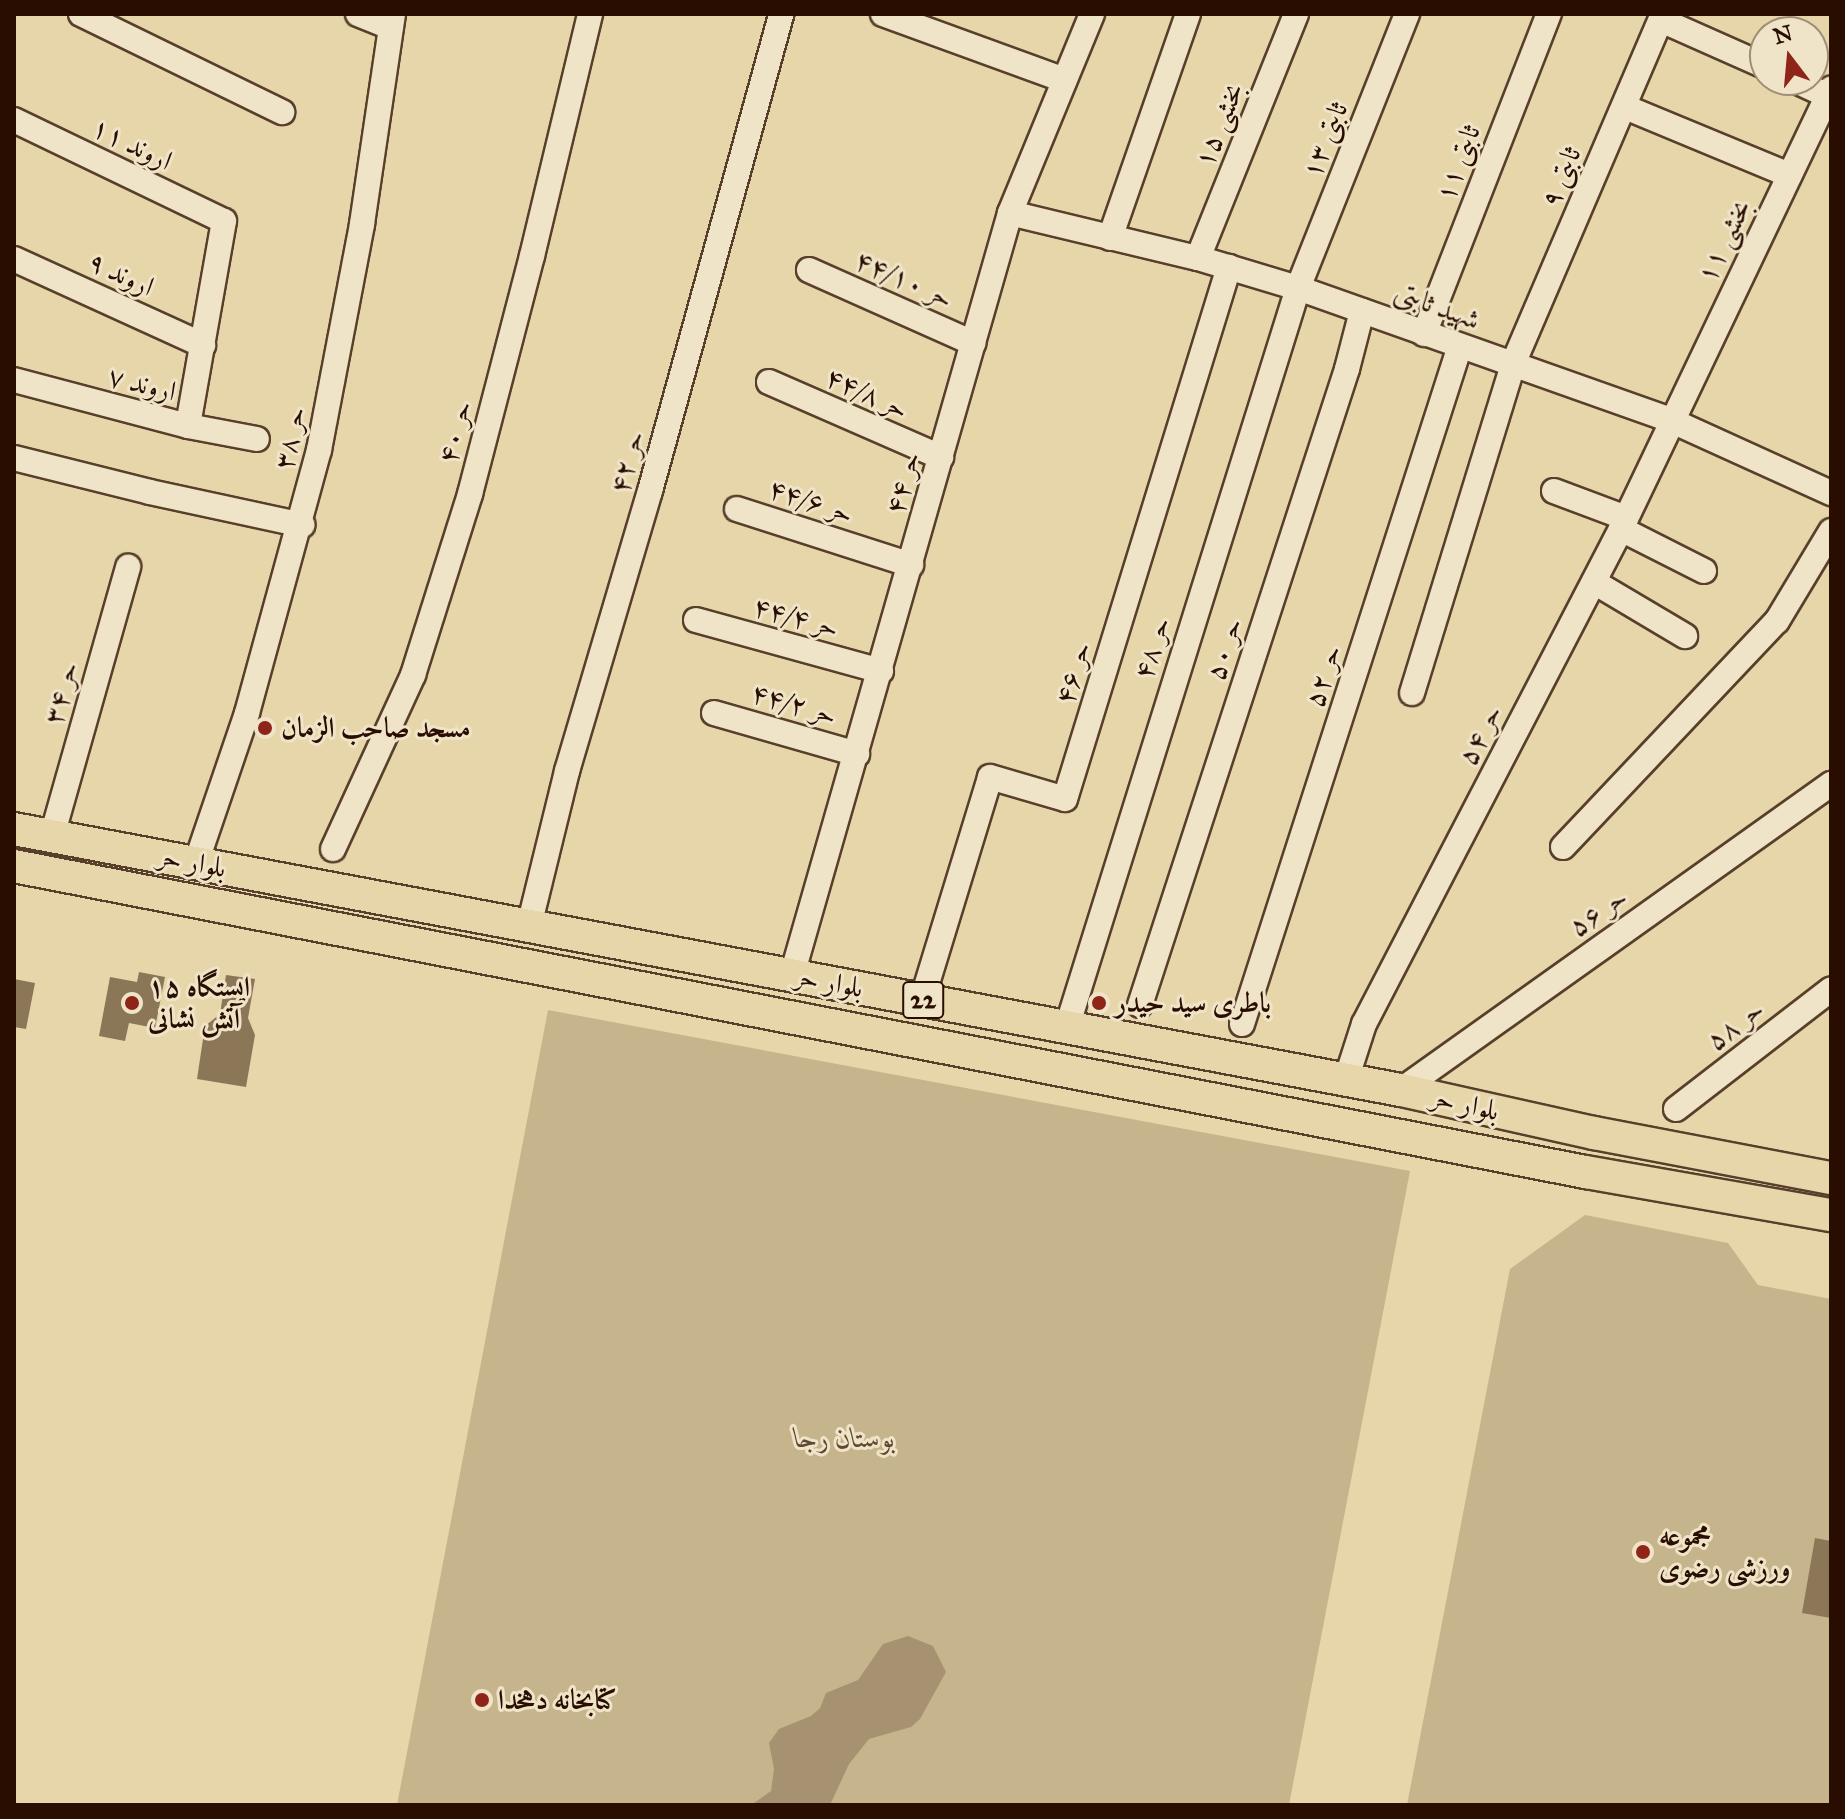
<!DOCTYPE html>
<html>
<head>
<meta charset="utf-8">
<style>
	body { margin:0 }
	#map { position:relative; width:1845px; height:1819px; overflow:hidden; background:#e6d6a9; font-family:"IM FELL Great Primer",Amiri,serif }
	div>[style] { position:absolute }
	.green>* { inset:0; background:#c6b48c }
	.water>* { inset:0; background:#a69270 }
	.building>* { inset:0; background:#8b7658 }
	.roads { filter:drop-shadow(2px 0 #583f2b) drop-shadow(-2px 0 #583f2b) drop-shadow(0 2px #583f2b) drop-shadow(0 -2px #583f2b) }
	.minor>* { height:24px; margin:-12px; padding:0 12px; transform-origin:12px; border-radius:12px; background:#efe4c7 }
	.major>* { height:32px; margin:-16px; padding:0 16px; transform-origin:16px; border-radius:16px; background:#e6d6a9 }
	.dots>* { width:22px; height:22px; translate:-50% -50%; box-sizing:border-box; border:4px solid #efe4c7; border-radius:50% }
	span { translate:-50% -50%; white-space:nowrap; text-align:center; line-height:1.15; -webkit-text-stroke:6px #efe4c7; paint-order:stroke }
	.shield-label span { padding:2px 6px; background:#efe4c7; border:2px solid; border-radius:6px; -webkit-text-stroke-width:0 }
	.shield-label { font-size:26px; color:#290d01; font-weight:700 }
	.street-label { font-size:28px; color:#290d01 }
	.poi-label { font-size:28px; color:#290d01; font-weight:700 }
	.left { translate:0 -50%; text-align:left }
	.park-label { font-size:28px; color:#604732; font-style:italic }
	.frame { position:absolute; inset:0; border:16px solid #290d01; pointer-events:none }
	.north { position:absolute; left:1749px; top:16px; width:80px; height:80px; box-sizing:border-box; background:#efe4c7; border:2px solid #a08e78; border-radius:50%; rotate:344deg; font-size:22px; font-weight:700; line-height:32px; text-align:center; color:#290d01 }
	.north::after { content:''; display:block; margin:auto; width:28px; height:36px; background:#8f2418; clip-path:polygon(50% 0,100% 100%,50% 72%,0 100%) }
</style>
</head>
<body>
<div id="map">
	<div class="green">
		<div style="clip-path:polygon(548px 1010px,1410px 1171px,1289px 1805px,397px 1805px)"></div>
		<div style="clip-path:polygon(1585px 1215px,1728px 1243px,1758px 1285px,1831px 1299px,1831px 1805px,1407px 1805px,1510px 1269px)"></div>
	</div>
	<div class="water">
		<div style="clip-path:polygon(908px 1636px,933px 1646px,946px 1672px,920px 1719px,911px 1727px,869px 1739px,849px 1764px,830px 1805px,751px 1805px,771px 1791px,774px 1769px,769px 1743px,779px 1729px,811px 1716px,820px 1708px,826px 1693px,858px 1680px,883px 1644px)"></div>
	</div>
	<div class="building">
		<div style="clip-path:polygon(139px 972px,165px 977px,155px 1028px,129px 1023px,125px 1041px,99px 1036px,110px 977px,137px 982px)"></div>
		<div style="clip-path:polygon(226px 975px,255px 979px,248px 1018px,255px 1035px,246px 1087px,197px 1079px,205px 1026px,220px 1014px)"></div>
		<div style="clip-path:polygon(14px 979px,35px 983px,26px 1029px,14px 1027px)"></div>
		<div style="clip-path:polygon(1815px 1538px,1831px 1541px,1831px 1618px,1802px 1613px)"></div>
	</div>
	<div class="roads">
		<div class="minor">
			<div style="left:81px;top:14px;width:224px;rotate:26deg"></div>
			<div style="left:358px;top:14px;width:35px;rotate:22deg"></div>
			<div style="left:883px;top:14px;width:193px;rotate:20deg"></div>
			<div style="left:1661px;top:20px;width:114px;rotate:23.9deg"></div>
			<div style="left:1794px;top:80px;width:38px;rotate:25deg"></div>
			<div style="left:1625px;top:107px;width:178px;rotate:22.5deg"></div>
			<div style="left:14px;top:120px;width:233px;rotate:25.7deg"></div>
			<div style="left:224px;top:221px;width:208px;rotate:100deg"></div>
			<div style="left:1010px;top:213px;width:193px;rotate:13.5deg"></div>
			<div style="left:1198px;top:258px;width:104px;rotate:16.7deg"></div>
			<div style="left:1298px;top:288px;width:395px;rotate:19.5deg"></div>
			<div style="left:1670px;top:420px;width:177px;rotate:24.4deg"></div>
			<div style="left:1110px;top:238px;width:237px;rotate:-70.8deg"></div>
			<div style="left:1198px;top:258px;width:263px;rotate:-68.1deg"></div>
			<div style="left:14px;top:259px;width:208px;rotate:24.5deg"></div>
			<div style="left:809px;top:270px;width:180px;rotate:24deg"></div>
			<div style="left:1424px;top:334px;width:344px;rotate:-68.7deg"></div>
			<div style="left:14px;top:380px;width:180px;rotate:14.8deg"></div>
			<div style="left:188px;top:426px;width:70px;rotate:10.7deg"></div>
			<div style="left:769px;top:382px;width:188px;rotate:23.6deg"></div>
			<div style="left:14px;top:458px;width:140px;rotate:14deg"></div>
			<div style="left:150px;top:492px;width:156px;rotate:12.2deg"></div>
			<div style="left:1554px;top:491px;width:77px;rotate:20.6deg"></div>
			<div style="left:737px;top:509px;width:183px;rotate:17.8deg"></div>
			<div style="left:1621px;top:529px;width:93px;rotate:26.8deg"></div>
			<div style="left:1594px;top:582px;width:106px;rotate:30.7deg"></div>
			<div style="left:696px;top:620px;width:192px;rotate:15.4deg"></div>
			<div style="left:1412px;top:693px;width:344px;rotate:-72.9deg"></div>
			<div style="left:1513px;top:364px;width:381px;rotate:-66.8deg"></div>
			<div style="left:714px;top:713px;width:149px;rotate:16deg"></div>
			<div style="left:52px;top:836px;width:280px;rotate:-74.2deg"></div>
			<div style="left:1563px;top:847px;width:311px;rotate:-46.6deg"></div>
			<div style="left:1777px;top:621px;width:105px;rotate:-59deg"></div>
			<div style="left:333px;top:849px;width:192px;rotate:-65.3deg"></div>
			<div style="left:413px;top:675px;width:190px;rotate:-72.5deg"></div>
			<div style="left:470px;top:494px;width:246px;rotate:-75.4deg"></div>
			<div style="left:532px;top:256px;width:249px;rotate:-76.5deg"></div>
			<div style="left:196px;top:863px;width:158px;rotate:-71.2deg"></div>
			<div style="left:247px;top:713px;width:273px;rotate:-74.7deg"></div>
			<div style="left:319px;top:450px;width:230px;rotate:-79.2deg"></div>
			<div style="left:362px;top:224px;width:212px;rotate:-81.6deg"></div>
			<div style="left:529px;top:926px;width:160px;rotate:-76.2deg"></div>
			<div style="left:567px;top:771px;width:292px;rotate:-73.5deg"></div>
			<div style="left:650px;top:491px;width:495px;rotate:-74.6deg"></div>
			<div style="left:792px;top:975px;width:793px;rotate:-74.03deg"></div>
			<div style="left:1010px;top:213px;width:215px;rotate:-67.6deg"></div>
			<div style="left:922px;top:1000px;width:233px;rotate:-73deg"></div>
			<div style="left:990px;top:777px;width:78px;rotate:16.3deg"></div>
			<div style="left:1065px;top:799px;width:557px;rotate:-72.87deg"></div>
			<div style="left:1140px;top:1005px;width:669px;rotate:-71.97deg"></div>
			<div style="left:1347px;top:369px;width:60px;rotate:-75.5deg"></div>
			<div style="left:1242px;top:1024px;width:712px;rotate:-72.18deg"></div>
			<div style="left:1067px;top:1027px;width:774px;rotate:-72.64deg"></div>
			<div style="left:1298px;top:288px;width:295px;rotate:-68.3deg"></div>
			<div style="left:1346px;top:1080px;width:59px;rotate:-72.2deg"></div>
			<div style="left:1364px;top:1024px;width:558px;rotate:-62.56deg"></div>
			<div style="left:1621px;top:529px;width:488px;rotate:-64.5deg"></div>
			<div style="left:1401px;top:1090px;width:528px;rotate:-35.44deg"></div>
			<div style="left:1676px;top:1109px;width:196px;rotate:-37.7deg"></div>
		</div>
		<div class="major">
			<div style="left:14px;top:829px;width:1411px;rotate:10.66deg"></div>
			<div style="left:1401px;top:1090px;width:198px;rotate:12.6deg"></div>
			<div style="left:1594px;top:1133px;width:241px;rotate:10.8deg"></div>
			<div style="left:14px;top:866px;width:1602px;rotate:11.02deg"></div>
			<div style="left:1586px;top:1172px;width:249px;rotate:10deg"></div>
		</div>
	</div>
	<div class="dots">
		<div style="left:265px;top:728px;background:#8f2418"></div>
		<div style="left:132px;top:1003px;background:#8f2418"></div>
		<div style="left:1099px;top:1003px;background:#8f2418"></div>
		<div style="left:1643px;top:1552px;background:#8f2418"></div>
		<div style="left:482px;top:1700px;background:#8f2418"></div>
	</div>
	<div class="shield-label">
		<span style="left:923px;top:1000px">22</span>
	</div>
	<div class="street-label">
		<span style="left:1219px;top:125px;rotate:-68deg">بخشی ۱۵</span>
		<span style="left:1325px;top:140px;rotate:-68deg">ثابتی ۱۳</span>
		<span style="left:132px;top:144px;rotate:26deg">اروند ۱۱</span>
		<span style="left:1458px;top:163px;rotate:-69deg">ثابتی ۱۱</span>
		<span style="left:1561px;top:177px;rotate:-67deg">ثابتی ۹</span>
		<span style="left:1724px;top:241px;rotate:-64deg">بخشی ۱۱</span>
		<span style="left:121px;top:274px;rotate:25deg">اروند ۹</span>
		<span style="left:904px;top:279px;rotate:24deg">حر ۴۴/۱۰</span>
		<span style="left:1437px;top:306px;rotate:20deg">شهید ثابتی</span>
		<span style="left:142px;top:384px;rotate:14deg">اروند ۷</span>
		<span style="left:867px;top:393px;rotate:24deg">حر ۴۴/۸</span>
		<span style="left:455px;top:432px;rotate:-75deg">حر ۴۰</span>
		<span style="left:290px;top:438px;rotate:-78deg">حر ۳۸</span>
		<span style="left:627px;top:462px;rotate:-74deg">حر ۴۲</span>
		<span style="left:903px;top:483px;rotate:-74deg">حر ۴۴</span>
		<span style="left:811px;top:501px;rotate:18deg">حر ۴۴/۶</span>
		<span style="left:796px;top:617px;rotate:15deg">حر ۴۴/۴</span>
		<span style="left:1152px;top:648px;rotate:-72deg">حر ۴۸</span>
		<span style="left:1224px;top:649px;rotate:-72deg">حر ۵۰</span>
		<span style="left:1073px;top:673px;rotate:-73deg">حر ۴۶</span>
		<span style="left:1323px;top:676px;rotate:-72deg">حر ۵۲</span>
		<span style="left:61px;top:693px;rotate:-74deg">حر ۳۴</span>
		<span style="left:794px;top:704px;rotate:16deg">حر ۴۴/۲</span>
		<span style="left:1480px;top:735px;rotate:-63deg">حر ۵۴</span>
		<span style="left:192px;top:862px;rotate:11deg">بلوار حر</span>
		<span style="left:1598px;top:912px;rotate:-35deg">حر ۵۶</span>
		<span style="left:829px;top:982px;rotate:11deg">بلوار حر</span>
		<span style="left:1735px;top:1025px;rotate:-38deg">حر ۵۸</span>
		<span style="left:1465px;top:1104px;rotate:13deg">بلوار حر</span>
	</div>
	<div class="poi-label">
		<span class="left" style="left:281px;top:728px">مسجد صاحب الزمان</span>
		<span class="left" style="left:148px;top:1003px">ایستگاه ۱۵<br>آتش نشانی</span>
		<span class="left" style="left:1115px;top:1003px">باطری سید حیدر</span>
		<span class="left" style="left:1659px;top:1552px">مجموعه<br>ورزشی رضوی</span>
		<span class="left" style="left:498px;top:1700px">کتابخانه دهخدا</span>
	</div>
	<div class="park-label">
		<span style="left:845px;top:1438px">بوستان رجا</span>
	</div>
	<div class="frame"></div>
	<div class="north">N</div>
</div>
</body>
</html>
